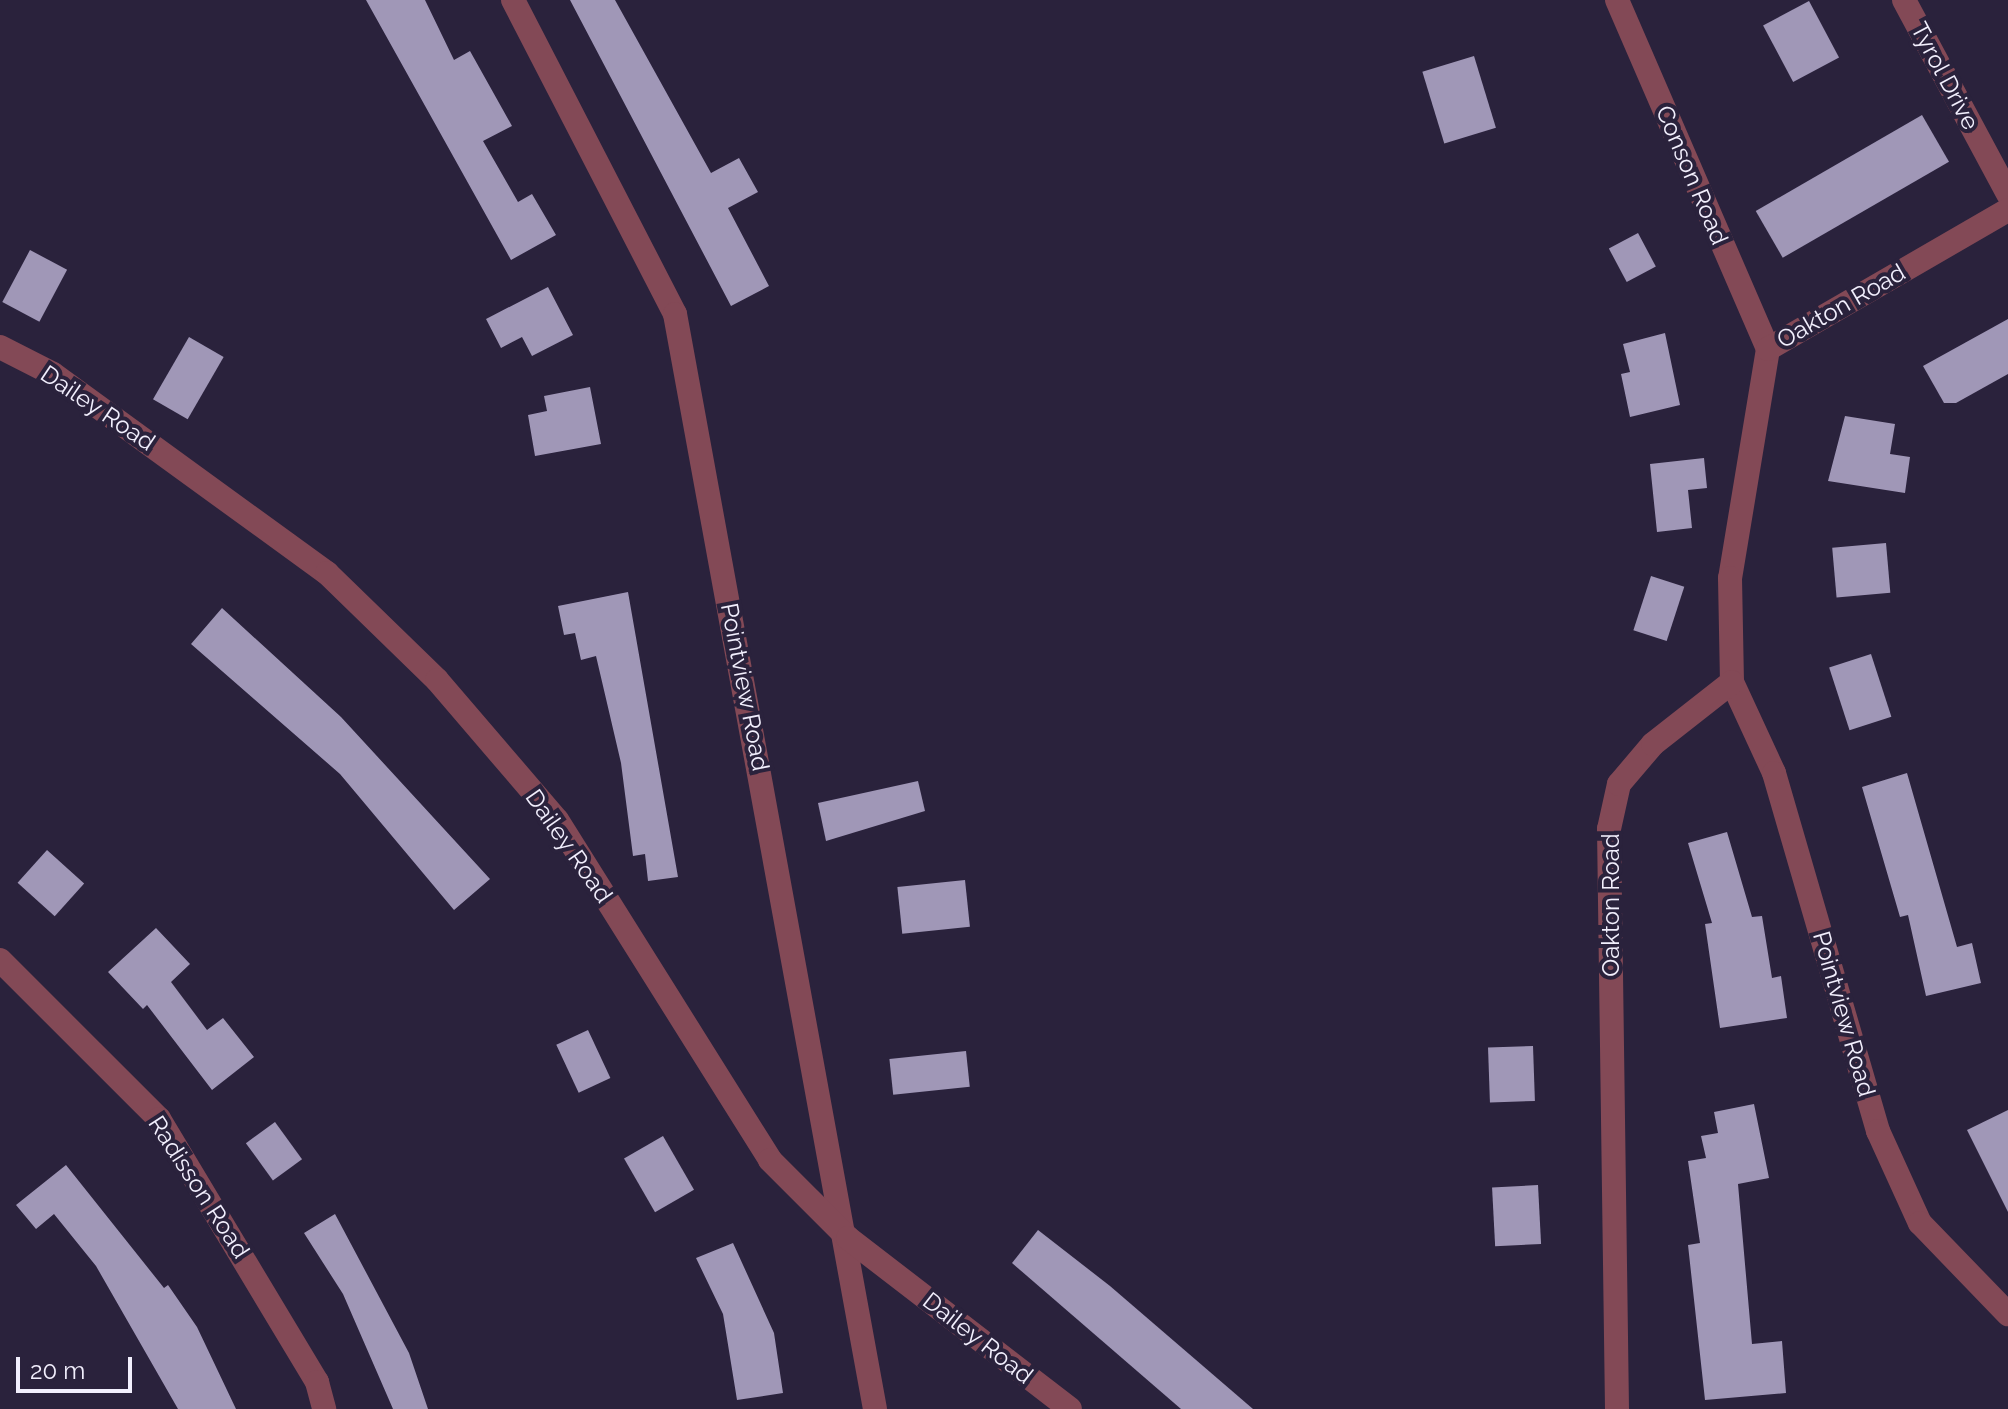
<!DOCTYPE html>
<html>
<head>
<meta charset="utf-8">
<style>
	body { margin:0 }
	#map { position:relative; width:2008px; height:1409px; overflow:hidden; background:#2a223c; font-family:Raleway,sans-serif }
	div>[style] { position:absolute }
	.building>* { inset:0; background:#a097b7; transform-origin:0 0 }
	.street>* { height:24px; margin:-12px; padding:0 12px; transform-origin:12px; border-radius:12px; background:#834956 }
	span { translate:-50% -50%; white-space:nowrap; text-align:center; line-height:1.15; -webkit-text-stroke:8px #2a223c; paint-order:stroke }
	.street-label { font-size:24px; color:#f2effd }
	.scale { position:absolute; left:16px; top:1357px; width:116px; height:36px; box-sizing:border-box; border:4px solid #f2effd; border-top:0; padding-left:10px; font-size:24px; line-height:28px; white-space:nowrap; color:#f2effd; -webkit-text-stroke:6px #2a223c; paint-order:stroke }
</style>
</head>
<body>
<div id="map">
	<div class="building">
		<div style="clip-path:polygon(366px 0,425px 0,454px 60px,470px 51px,512px 126px,483px 141px,518px 202px,532px 194px,556px 235px,511px 260px)"></div>
		<div style="clip-path:polygon(570px 0,615px 0,711px 173px,739px 158px,758px 192px,728px 208px,769px 286px,731px 306px)"></div>
		<div style="left:1809px;top:1px;width:64px;height:52px;rotate:62deg"></div>
		<div style="left:1474px;top:56px;width:75px;height:54px;rotate:73deg"></div>
		<div style="left:1922px;top:115px;width:54px;height:192px;rotate:60deg"></div>
		<div style="left:1638px;top:233px;width:38px;height:33px;rotate:62deg"></div>
		<div style="left:30px;top:250px;width:42px;height:59px;rotate:28deg"></div>
		<div style="clip-path:polygon(548px 287px,573px 335px,532px 356px,522px 337px,501px 348px,486px 319px)"></div>
		<div style="clip-path:polygon(2008px 319px,2008px 374px,1956px 403px,1944px 403px,1923px 366px)"></div>
		<div style="clip-path:polygon(1665px 333px,1680px 405px,1630px 417px,1621px 374px,1630px 372px,1623px 344px)"></div>
		<div style="left:189px;top:337px;width:40px;height:72px;rotate:30deg"></div>
		<div style="clip-path:polygon(590px 387px,601px 444px,535px 456px,528px 415px,547px 411px,544px 396px)"></div>
		<div style="clip-path:polygon(1845px 416px,1895px 424px,1890px 454px,1910px 457px,1905px 493px,1828px 481px)"></div>
		<div style="clip-path:polygon(1704px 458px,1707px 488px,1688px 490px,1692px 528px,1657px 532px,1650px 464px)"></div>
		<div style="left:1886px;top:543px;width:50px;height:54px;rotate:85deg"></div>
		<div style="left:1651px;top:576px;width:35px;height:57px;rotate:18deg"></div>
		<div style="clip-path:polygon(628px 592px,678px 877px,648px 881px,645px 854px,633px 856px,621px 763px,596px 656px,581px 660px,575px 633px,564px 635px,558px 606px)"></div>
		<div style="clip-path:polygon(222px 608px,341px 717px,490px 879px,454px 910px,340px 774px,191px 644px)"></div>
		<div style="left:1871px;top:654px;width:66px;height:44px;rotate:72deg"></div>
		<div style="clip-path:polygon(1907px 773px,1957px 947px,1972px 943px,1981px 983px,1926px 996px,1908px 915px,1900px 917px,1862px 787px)"></div>
		<div style="clip-path:polygon(918px 781px,925px 811px,826px 841px,818px 803px)"></div>
		<div style="clip-path:polygon(1727px 832px,1752px 917px,1762px 916px,1772px 978px,1781px 976px,1787px 1018px,1720px 1028px,1705px 924px,1712px 923px,1688px 843px)"></div>
		<div style="left:47px;top:850px;width:50px;height:44px;rotate:42deg"></div>
		<div style="left:965px;top:880px;width:47px;height:68px;rotate:84deg"></div>
		<div style="clip-path:polygon(156px 928px,190px 964px,171px 982px,207px 1030px,223px 1018px,254px 1057px,212px 1090px,147px 1005px,143px 1009px,108px 972px)"></div>
		<div style="left:588px;top:1030px;width:53px;height:35px;rotate:65deg"></div>
		<div style="left:1533px;top:1046px;width:55px;height:45px;rotate:88deg"></div>
		<div style="left:966px;top:1051px;width:36px;height:77px;rotate:84deg"></div>
		<div style="clip-path:polygon(1754px 1104px,1769px 1178px,1738px 1184px,1752px 1344px,1782px 1341px,1786px 1393px,1705px 1400px,1688px 1245px,1700px 1243px,1688px 1161px,1706px 1158px,1701px 1136px,1718px 1133px,1714px 1112px)"></div>
		<div style="clip-path:polygon(2008px 1110px,2008px 1212px,1967px 1130px)"></div>
		<div style="left:275px;top:1122px;width:46px;height:36px;rotate:54deg"></div>
		<div style="left:663px;top:1136px;width:62px;height:45px;rotate:60deg"></div>
		<div style="clip-path:polygon(66px 1165px,164px 1288px,168px 1285px,197px 1327px,236px 1409px,178px 1409px,96px 1266px,54px 1214px,36px 1229px,16px 1205px)"></div>
		<div style="left:1538px;top:1185px;width:59px;height:46px;rotate:87deg"></div>
		<div style="clip-path:polygon(335px 1214px,409px 1353px,428px 1409px,393px 1409px,343px 1294px,304px 1233px)"></div>
		<div style="clip-path:polygon(1038px 1230px,1110px 1286px,1253px 1409px,1181px 1409px,1012px 1263px)"></div>
		<div style="clip-path:polygon(733px 1243px,774px 1333px,783px 1393px,737px 1400px,723px 1314px,696px 1258px)"></div>
	</div>
	<div class="street">
		<div style="left:513px;top:0;width:353px;rotate:62.7deg"></div>
		<div style="left:675px;top:314px;width:1113px;rotate:79.65deg"></div>
		<div style="left:1617px;top:0;width:380px;rotate:66.6deg"></div>
		<div style="left:1904px;top:0;width:220px;rotate:61.8deg"></div>
		<div style="left:0;top:347px;width:59px;rotate:27deg"></div>
		<div style="left:53px;top:374px;width:339px;rotate:36deg"></div>
		<div style="left:327px;top:573px;width:153px;rotate:44.2deg"></div>
		<div style="left:437px;top:680px;width:184px;rotate:49.4deg"></div>
		<div style="left:557px;top:820px;width:401px;rotate:57.9deg"></div>
		<div style="left:770px;top:1160px;width:110px;rotate:45deg"></div>
		<div style="left:848px;top:1238px;width:280px;rotate:37.6deg"></div>
		<div style="left:1768px;top:349px;width:232px;rotate:99.4deg"></div>
		<div style="left:1730px;top:578px;width:104px;rotate:88.9deg"></div>
		<div style="left:1732px;top:682px;width:100px;rotate:65.2deg"></div>
		<div style="left:1774px;top:773px;width:373px;rotate:73.8deg"></div>
		<div style="left:1878px;top:1131px;width:101px;rotate:65.5deg"></div>
		<div style="left:1920px;top:1223px;width:127px;rotate:46deg"></div>
		<div style="left:1768px;top:349px;width:277px;rotate:-30.1deg"></div>
		<div style="left:0;top:960px;width:225px;rotate:45deg"></div>
		<div style="left:159px;top:1119px;width:307px;rotate:59deg"></div>
		<div style="left:317px;top:1382px;width:28px;rotate:75deg"></div>
		<div style="left:1617px;top:1409px;width:580px;rotate:-90.79deg"></div>
		<div style="left:1609px;top:829px;width:46px;rotate:-77.5deg"></div>
		<div style="left:1619px;top:784px;width:52px;rotate:-49.6deg"></div>
		<div style="left:1653px;top:744px;width:100px;rotate:-38.1deg"></div>
	</div>
	<div class="street-label">
		<span style="left:1945px;top:76px;rotate:62deg">Tyrol Drive</span>
		<span style="left:1692px;top:175px;rotate:67deg">Conson Road</span>
		<span style="left:1841px;top:306px;rotate:-30deg">Oakton Road</span>
		<span style="left:98px;top:408px;rotate:34deg">Dailey Road</span>
		<span style="left:745px;top:687px;rotate:79deg">Pointview Road</span>
		<span style="left:569px;top:846px;rotate:55deg">Dailey Road</span>
		<span style="left:1611px;top:905px;rotate:-90deg">Oakton Road</span>
		<span style="left:1844px;top:1014px;rotate:74deg">Pointview Road</span>
		<span style="left:199px;top:1187px;rotate:57deg">Radisson Road</span>
		<span style="left:978px;top:1338px;rotate:38deg">Dailey Road</span>
	</div>
	<div class="scale">20 m</div>
</div>
</body>
</html>
